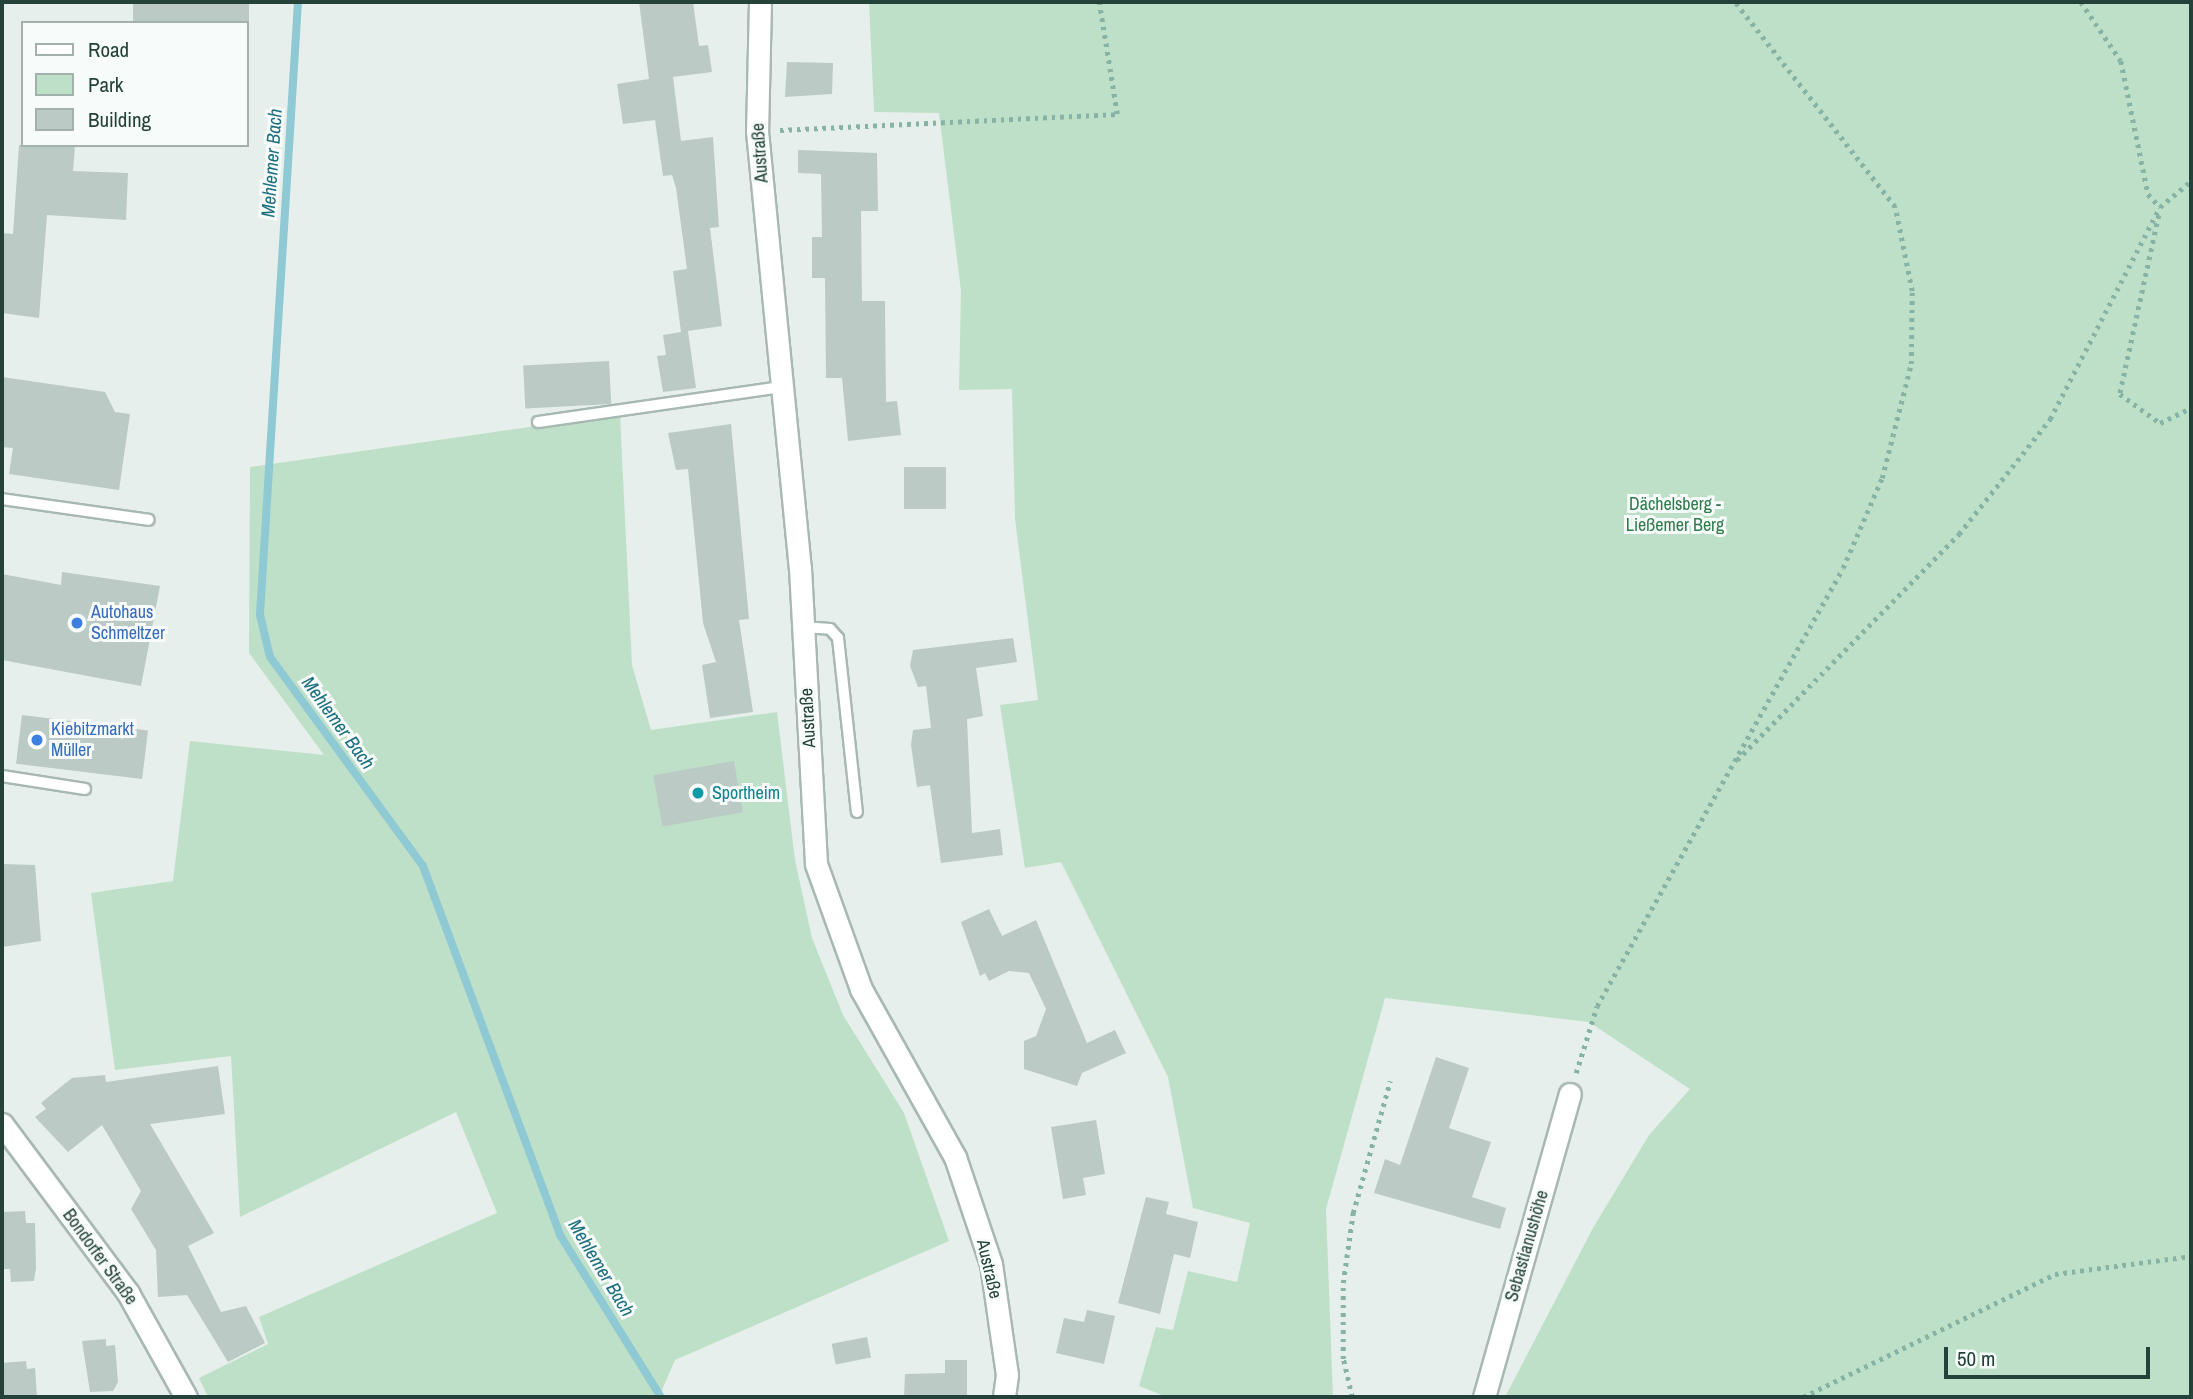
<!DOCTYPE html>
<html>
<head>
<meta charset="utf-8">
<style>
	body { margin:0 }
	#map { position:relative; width:2193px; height:1399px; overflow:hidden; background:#e6efeb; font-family:"Archivo Narrow",sans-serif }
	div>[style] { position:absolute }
	.green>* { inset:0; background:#bfe0c8 }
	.stream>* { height:8px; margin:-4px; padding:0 4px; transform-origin:4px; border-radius:4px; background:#8ec9d4 }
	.building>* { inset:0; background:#bbcac4; transform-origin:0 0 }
	.path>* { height:4.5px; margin-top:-2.25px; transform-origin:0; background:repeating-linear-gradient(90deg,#86b3a5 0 3.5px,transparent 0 8.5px) }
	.roads { filter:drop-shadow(2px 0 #a8b8b2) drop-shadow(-2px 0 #a8b8b2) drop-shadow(0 2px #a8b8b2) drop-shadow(0 -2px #a8b8b2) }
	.lane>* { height:10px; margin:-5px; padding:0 5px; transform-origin:5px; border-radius:5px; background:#fff }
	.street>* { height:21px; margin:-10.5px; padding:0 10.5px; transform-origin:10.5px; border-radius:10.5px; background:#fff }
	.dots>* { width:19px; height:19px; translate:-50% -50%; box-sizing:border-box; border:4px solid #f7fbf9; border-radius:50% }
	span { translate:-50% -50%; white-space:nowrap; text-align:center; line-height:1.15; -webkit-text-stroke:6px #f7fbf9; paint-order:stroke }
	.street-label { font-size:18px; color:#24423a }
	.park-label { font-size:18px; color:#2d7a4b }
	.shop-label { font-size:18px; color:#366cbe }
	.left { translate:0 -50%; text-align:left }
	.culture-label { font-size:18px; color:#0d838f }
	.water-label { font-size:19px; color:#1c6f80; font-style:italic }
	.frame { position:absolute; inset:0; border:4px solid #24423a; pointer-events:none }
	.legend { position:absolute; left:21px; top:21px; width:228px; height:126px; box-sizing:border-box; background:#f7fbf9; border:2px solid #a3b1ad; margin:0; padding:9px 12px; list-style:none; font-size:21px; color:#24423a }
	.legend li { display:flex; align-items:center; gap:14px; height:35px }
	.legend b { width:35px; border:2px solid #a3b1ad }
	.scale { position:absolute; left:1944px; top:1347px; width:206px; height:32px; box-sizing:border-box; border:4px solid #24423a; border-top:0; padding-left:9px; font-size:21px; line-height:24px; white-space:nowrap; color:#24423a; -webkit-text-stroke:5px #f7fbf9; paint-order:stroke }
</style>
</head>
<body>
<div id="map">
	<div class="green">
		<div style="clip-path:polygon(869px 2px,2191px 2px,2191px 1397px,1505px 1397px,1593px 1228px,1649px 1135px,1690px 1089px,1589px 1022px,1385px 998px,1326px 1209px,1333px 1397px,1167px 1397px,1139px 1386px,1156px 1327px,1173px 1330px,1188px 1271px,1237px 1282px,1250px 1223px,1193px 1208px,1168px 1077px,1061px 862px,1025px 868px,1000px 705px,1038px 700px,1015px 519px,1012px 389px,959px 390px,961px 291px,939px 113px,874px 112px)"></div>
		<div style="clip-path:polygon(620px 414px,632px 665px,651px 730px,777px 712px,795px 860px,812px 938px,843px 1015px,904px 1113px,949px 1241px,675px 1360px,659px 1397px,208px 1397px,199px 1378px,268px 1344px,259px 1317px,497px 1213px,456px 1112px,240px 1217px,231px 1056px,115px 1070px,91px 893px,173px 881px,190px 741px,324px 755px,249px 653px,250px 467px)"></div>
	</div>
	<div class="stream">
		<div style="left:298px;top:2px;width:614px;rotate:93.55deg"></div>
		<div style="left:260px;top:615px;width:43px;rotate:76.6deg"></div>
		<div style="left:270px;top:657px;width:259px;rotate:53.8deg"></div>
		<div style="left:423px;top:866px;width:394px;rotate:69.6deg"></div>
		<div style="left:560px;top:1235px;width:191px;rotate:58.1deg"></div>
	</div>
	<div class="building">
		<div style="left:133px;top:2px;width:116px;height:21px"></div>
		<div style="clip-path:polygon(639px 2px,693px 2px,699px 46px,708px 45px,712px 72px,673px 77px,681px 141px,713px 137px,719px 227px,710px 228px,722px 326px,688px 331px,696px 388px,663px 392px,657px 356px,666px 355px,663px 335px,681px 332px,673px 271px,687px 269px,676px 188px,672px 175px,663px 176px,655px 120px,623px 124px,617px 84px,649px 79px)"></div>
		<div style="clip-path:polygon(787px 62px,833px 63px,832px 94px,785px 97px)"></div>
		<div style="clip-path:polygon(19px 145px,75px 145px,73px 171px,128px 173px,126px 220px,47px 215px,39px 318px,2px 313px,2px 233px,13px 234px)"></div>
		<div style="clip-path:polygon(798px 150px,877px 153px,878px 211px,861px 211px,862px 301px,885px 301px,886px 402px,897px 401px,901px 435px,848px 441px,842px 378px,826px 378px,825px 278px,812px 278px,812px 237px,822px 237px,821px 174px,798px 173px)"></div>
		<div style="left:609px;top:361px;width:43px;height:86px;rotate:87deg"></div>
		<div style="clip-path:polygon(2px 377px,105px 392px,115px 412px,130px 414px,119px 490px,9px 474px,13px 448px,2px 447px)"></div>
		<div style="clip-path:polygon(731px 424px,749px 619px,739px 620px,753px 712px,710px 718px,702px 665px,716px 662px,703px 623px,688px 469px,676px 470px,668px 433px)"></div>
		<div style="left:904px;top:467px;width:42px;height:42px"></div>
		<div style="clip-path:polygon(62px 572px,160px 586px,141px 686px,2px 660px,2px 574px,61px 585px)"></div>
		<div style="clip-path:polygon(1013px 638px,1017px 662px,976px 668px,983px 716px,967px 719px,972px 833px,1000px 829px,1003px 855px,941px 863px,930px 785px,917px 787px,911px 745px,913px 730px,931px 728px,926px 686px,918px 687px,910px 666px,913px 650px)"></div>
		<div style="left:22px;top:715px;width:127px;height:49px;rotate:7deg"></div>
		<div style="left:734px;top:761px;width:52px;height:82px;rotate:80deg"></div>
		<div style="clip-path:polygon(2px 864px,35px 865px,41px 941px,2px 947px)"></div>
		<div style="clip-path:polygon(989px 909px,1002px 936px,1036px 920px,1087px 1043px,1115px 1030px,1126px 1053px,1082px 1073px,1077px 1086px,1024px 1069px,1024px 1041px,1036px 1036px,1046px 1009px,1029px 973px,1009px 971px,989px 981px,985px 973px,980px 976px,961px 922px)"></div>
		<div style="clip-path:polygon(1436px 1057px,1469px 1068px,1449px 1128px,1491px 1142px,1472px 1197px,1506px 1208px,1500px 1229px,1374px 1193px,1385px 1159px,1400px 1165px)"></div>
		<div style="clip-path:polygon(218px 1066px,225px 1114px,150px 1124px,214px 1233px,188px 1246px,221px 1312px,246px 1306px,265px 1343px,228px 1362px,187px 1295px,158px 1297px,156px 1250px,131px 1209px,141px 1191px,102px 1125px,68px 1152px,35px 1117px,46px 1109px,41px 1103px,72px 1078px,105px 1075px,106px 1082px)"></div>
		<div style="clip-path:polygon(1096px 1120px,1105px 1174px,1083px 1178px,1086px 1195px,1063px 1199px,1051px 1127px)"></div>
		<div style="clip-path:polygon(1146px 1197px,1169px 1202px,1166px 1214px,1198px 1222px,1190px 1258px,1174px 1254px,1160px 1314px,1118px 1303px)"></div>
		<div style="clip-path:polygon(25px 1211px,26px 1223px,35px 1223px,36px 1268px,34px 1281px,11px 1282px,10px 1269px,2px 1269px,2px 1212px)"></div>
		<div style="clip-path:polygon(1087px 1310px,1115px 1316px,1104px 1364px,1056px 1353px,1064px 1318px,1084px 1322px)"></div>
		<div style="left:867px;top:1337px;width:21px;height:36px;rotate:79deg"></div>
		<div style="clip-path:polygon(106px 1339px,106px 1346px,115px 1345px,118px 1382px,113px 1391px,90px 1392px,82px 1341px)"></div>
		<div style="clip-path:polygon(945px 1360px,967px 1360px,967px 1397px,904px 1397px,905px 1374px,945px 1373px)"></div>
		<div style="clip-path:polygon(26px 1361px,27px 1369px,35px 1368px,37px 1397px,2px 1397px,2px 1363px)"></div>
	</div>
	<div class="path">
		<div style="left:2081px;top:2px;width:71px;rotate:55.9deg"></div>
		<div style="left:2121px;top:61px;width:136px;rotate:78.5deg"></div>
		<div style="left:2148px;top:194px;width:18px;rotate:47deg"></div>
		<div style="left:2160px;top:207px;width:40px;rotate:-40deg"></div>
		<div style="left:780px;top:130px;width:337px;rotate:-2.7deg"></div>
		<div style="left:1117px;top:114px;width:113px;rotate:-99.1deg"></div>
		<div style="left:2159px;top:215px;width:183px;rotate:102.3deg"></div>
		<div style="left:2120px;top:394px;width:49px;rotate:35.9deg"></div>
		<div style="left:2160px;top:423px;width:34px;rotate:-26deg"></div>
		<div style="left:1737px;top:760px;width:317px;rotate:-45.5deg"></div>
		<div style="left:1959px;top:534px;width:147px;rotate:-51.6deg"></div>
		<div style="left:2050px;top:419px;width:239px;rotate:-62.6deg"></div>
		<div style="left:1576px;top:1073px;width:70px;rotate:-72.6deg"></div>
		<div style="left:1597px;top:1006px;width:502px;rotate:-60.68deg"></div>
		<div style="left:1843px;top:568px;width:98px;rotate:-66.6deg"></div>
		<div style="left:1882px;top:478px;width:118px;rotate:-75.7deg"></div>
		<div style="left:1911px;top:364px;width:73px;rotate:-89.2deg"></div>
		<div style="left:1912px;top:291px;width:86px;rotate:-101.4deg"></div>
		<div style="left:1895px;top:207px;width:260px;rotate:-128deg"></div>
		<div style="left:1352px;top:1397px;width:39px;rotate:-103deg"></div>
		<div style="left:1343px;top:1359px;width:76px;rotate:-90deg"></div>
		<div style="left:1343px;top:1283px;width:71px;rotate:-81.9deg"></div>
		<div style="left:1353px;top:1213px;width:137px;rotate:-74.3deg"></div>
		<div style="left:1803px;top:1397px;width:280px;rotate:-26deg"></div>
		<div style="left:2055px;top:1274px;width:137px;rotate:-7.5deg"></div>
	</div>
	<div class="roads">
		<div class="lane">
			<div style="left:538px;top:422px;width:246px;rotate:-8.2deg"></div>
			<div style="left:2px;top:499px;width:148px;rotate:8.1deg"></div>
			<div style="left:803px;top:627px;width:27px;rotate:4deg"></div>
			<div style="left:830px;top:629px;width:12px;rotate:48deg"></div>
			<div style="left:838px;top:638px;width:175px;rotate:83.8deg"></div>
			<div style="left:2px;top:776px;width:84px;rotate:8.9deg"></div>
		</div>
		<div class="street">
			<div style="left:760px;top:2px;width:129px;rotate:91.3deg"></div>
			<div style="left:757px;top:131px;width:439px;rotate:84.4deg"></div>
			<div style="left:800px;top:568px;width:296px;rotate:86.9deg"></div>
			<div style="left:816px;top:864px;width:133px;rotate:70.2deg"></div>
			<div style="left:861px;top:989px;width:193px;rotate:60.8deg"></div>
			<div style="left:955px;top:1157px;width:113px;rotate:71.4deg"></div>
			<div style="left:991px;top:1264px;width:112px;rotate:81.8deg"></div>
			<div style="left:1007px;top:1375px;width:22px;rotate:98deg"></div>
			<div style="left:2px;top:1124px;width:211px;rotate:53.3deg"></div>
			<div style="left:128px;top:1293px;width:119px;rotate:60.9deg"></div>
			<div style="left:1484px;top:1397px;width:315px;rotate:-74.2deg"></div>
		</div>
	</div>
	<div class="dots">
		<div style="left:77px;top:623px;background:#3f7fe0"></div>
		<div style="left:37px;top:740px;background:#3f7fe0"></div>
		<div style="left:698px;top:793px;background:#0f9aa8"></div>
	</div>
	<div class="street-label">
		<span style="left:760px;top:153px;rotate:-94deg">Austraße</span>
		<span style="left:808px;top:718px;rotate:-93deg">Austraße</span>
		<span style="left:1527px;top:1246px;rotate:-74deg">Sebastianushöhe</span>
		<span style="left:100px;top:1257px;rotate:54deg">Bondorfer Straße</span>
		<span style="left:989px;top:1269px;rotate:77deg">Austraße</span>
	</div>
	<div class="park-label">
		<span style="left:1675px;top:515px">Dächelsberg -<br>Ließemer Berg</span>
	</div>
	<div class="shop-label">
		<span class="left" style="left:91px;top:623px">Autohaus<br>Schmeltzer</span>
		<span class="left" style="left:51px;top:740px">Kiebitzmarkt<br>Müller</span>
	</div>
	<div class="culture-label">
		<span class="left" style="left:712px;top:793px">Sportheim</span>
	</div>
	<div class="water-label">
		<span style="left:272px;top:163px;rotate:-86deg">Mehlemer Bach</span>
		<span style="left:338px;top:723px;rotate:54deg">Mehlemer Bach</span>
		<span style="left:601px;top:1268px;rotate:59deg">Mehlemer Bach</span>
	</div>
	<div class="frame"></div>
	<ul class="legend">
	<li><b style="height:9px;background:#fff"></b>Road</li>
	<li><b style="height:19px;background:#bfe0c8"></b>Park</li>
	<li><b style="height:19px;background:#bbcac4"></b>Building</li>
	</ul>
	<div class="scale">50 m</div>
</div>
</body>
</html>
